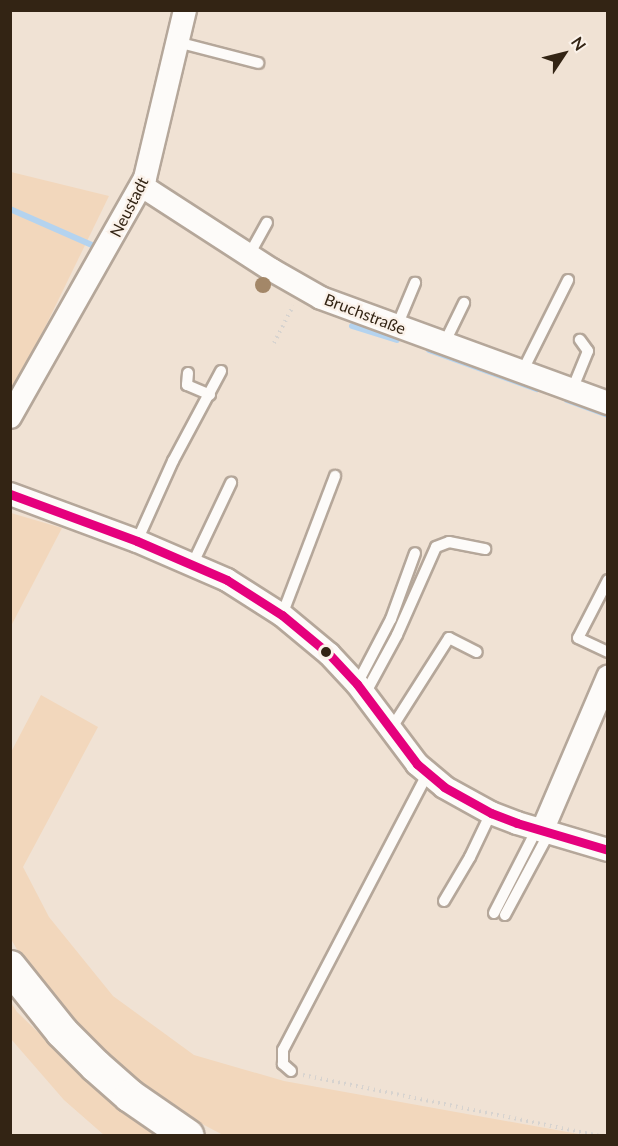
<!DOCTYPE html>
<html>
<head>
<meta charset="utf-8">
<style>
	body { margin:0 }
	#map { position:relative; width:618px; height:1146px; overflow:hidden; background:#f0e2d4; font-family:Lato,sans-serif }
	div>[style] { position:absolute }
	.green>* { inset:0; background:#f2d7bc }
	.stream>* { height:6px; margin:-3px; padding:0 3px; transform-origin:3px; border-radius:3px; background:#b4d3ef }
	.path>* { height:4px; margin-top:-2px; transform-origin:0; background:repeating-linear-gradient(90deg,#d7d3cf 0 1.5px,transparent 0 6px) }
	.roads { filter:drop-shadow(2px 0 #b5a79a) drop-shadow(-2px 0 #b5a79a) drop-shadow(0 2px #b5a79a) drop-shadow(0 -2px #b5a79a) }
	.service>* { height:10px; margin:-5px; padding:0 5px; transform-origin:5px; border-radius:5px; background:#fdfbf9 }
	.minor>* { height:22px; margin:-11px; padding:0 11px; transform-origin:11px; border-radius:11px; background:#fdfbf9 }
	.secondary>* { height:32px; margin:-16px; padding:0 16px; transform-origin:16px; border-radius:16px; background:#fdfbf9 }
	.bus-1>* { height:9px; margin:-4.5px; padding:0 4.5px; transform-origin:4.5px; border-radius:4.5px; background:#e5007d }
	.trees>* { width:16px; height:16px; margin:-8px; border-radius:50%; background:#a38768 }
	.dots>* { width:16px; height:16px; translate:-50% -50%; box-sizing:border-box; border:3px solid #fbf2ea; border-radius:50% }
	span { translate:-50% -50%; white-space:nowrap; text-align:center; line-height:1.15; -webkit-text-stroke:4.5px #fbf2ea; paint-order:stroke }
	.street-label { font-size:16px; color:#332414 }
	.frame { position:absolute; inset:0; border:12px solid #332414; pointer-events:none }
	.north { position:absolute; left:534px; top:24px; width:60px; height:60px; -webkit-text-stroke:4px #fbf2ea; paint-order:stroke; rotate:55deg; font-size:16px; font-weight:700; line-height:24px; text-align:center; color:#332414 }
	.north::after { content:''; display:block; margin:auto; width:21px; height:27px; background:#332414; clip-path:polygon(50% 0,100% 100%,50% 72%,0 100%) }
</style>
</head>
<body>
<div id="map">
	<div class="green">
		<div style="clip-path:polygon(11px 172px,109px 196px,11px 397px)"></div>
		<div style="clip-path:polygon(11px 513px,62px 528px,11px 626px,10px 513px)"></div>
		<div style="clip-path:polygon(41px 695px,98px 727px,23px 867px,49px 917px,113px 996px,194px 1055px,284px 1081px,584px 1135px,223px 1135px,174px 1109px,102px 1054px,19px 953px,11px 939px,10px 754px)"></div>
		<div style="clip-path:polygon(10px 1001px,17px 1012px,111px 1102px,167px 1135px,104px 1135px,64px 1100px,11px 1039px)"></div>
	</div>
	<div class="stream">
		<div style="left:10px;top:209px;width:90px;rotate:23.7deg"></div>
		<div style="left:352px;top:326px;width:47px;rotate:17.3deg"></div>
		<div style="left:429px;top:350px;width:115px;rotate:19.9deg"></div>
		<div style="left:567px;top:400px;width:44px;rotate:20.1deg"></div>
	</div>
	<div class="path">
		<div style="left:274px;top:343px;width:42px;rotate:-62.8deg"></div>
		<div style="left:303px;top:1075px;width:304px;rotate:11.6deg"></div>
	</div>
	<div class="roads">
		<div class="service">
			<div style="left:177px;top:42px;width:84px;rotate:14.5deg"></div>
			<div style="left:249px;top:255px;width:37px;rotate:-61deg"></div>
			<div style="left:397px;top:326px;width:47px;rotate:-67.3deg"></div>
			<div style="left:444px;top:344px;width:46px;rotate:-64deg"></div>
			<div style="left:522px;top:372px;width:103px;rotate:-63.4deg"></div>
			<div style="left:188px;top:373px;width:12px;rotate:95deg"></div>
			<div style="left:187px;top:385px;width:25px;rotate:23deg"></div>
			<div style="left:572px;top:390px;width:42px;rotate:-67.7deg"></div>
			<div style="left:588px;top:351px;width:14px;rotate:-126deg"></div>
			<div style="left:137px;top:541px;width:88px;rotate:-65.8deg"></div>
			<div style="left:173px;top:461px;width:102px;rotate:-61.9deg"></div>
			<div style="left:193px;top:563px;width:89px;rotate:-64.6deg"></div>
			<div style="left:608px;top:580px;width:65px;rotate:117.3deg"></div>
			<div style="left:578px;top:638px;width:33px;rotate:25deg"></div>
			<div style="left:282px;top:615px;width:149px;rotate:-69.1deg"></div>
			<div style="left:357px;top:684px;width:73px;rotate:-62.4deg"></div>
			<div style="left:391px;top:619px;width:70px;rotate:-70deg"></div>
			<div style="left:365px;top:694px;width:67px;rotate:-61.5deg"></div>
			<div style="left:397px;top:635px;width:96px;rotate:-66.1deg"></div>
			<div style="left:436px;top:547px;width:14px;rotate:-21deg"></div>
			<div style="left:449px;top:542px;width:37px;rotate:11deg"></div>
			<div style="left:391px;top:729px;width:108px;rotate:-57.5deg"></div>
			<div style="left:449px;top:638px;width:31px;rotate:27deg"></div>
			<div style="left:444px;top:901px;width:51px;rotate:-59.4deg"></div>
			<div style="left:470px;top:857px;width:49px;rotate:-64.5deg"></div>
			<div style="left:494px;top:913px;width:94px;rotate:-62.9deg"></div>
			<div style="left:505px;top:915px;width:93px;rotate:-61.8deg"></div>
			<div style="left:291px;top:1071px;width:11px;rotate:-139deg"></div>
			<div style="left:283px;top:1064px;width:14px;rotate:-90deg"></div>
			<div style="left:283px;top:1050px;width:311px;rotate:-62.4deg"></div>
		</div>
		<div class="minor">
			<div style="left:142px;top:186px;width:155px;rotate:32.9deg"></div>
			<div style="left:272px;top:270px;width:56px;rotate:29.7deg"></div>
			<div style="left:321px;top:298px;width:306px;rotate:20.1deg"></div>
			<div style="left:10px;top:417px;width:274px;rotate:-60.5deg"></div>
			<div style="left:145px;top:178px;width:173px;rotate:-76.6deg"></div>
			<div style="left:10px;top:494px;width:135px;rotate:20.3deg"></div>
			<div style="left:137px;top:541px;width:98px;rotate:23.4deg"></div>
			<div style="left:227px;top:580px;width:65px;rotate:32.5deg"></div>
			<div style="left:282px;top:615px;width:61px;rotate:39.7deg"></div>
			<div style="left:329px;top:654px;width:41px;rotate:47deg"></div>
			<div style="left:357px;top:684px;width:100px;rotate:53.1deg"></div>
			<div style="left:417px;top:764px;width:35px;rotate:40deg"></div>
			<div style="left:444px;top:787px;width:54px;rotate:29deg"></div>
			<div style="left:491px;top:813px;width:28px;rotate:21deg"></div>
			<div style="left:517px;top:823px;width:95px;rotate:16.5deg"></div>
			<div style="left:542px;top:831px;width:168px;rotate:-66.8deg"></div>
		</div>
		<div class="secondary">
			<div style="left:10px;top:967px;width:83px;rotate:51.3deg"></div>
			<div style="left:62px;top:1032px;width:48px;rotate:45deg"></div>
			<div style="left:96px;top:1066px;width:45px;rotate:41.4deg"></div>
			<div style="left:130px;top:1096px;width:70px;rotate:34.6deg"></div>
		</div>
	</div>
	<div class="bus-1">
		<div style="left:10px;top:494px;width:135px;rotate:20.3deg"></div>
		<div style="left:137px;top:541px;width:98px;rotate:23.4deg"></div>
		<div style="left:227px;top:580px;width:65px;rotate:32.5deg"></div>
		<div style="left:282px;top:615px;width:61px;rotate:39.7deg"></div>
		<div style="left:329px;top:654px;width:41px;rotate:47deg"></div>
		<div style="left:357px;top:684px;width:100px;rotate:53.1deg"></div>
		<div style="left:417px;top:764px;width:35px;rotate:40deg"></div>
		<div style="left:444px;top:787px;width:54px;rotate:29deg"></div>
		<div style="left:491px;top:813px;width:28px;rotate:21deg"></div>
		<div style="left:517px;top:823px;width:95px;rotate:16.5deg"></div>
	</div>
	<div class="trees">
		<div style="left:263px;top:285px"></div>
	</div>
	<div class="dots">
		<div style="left:326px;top:652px;background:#332414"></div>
	</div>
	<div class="street-label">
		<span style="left:129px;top:207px;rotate:-63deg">Neustadt</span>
		<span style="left:365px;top:314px;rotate:21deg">Bruchstraße</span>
	</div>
	<div class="frame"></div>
	<div class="north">N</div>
</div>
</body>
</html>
